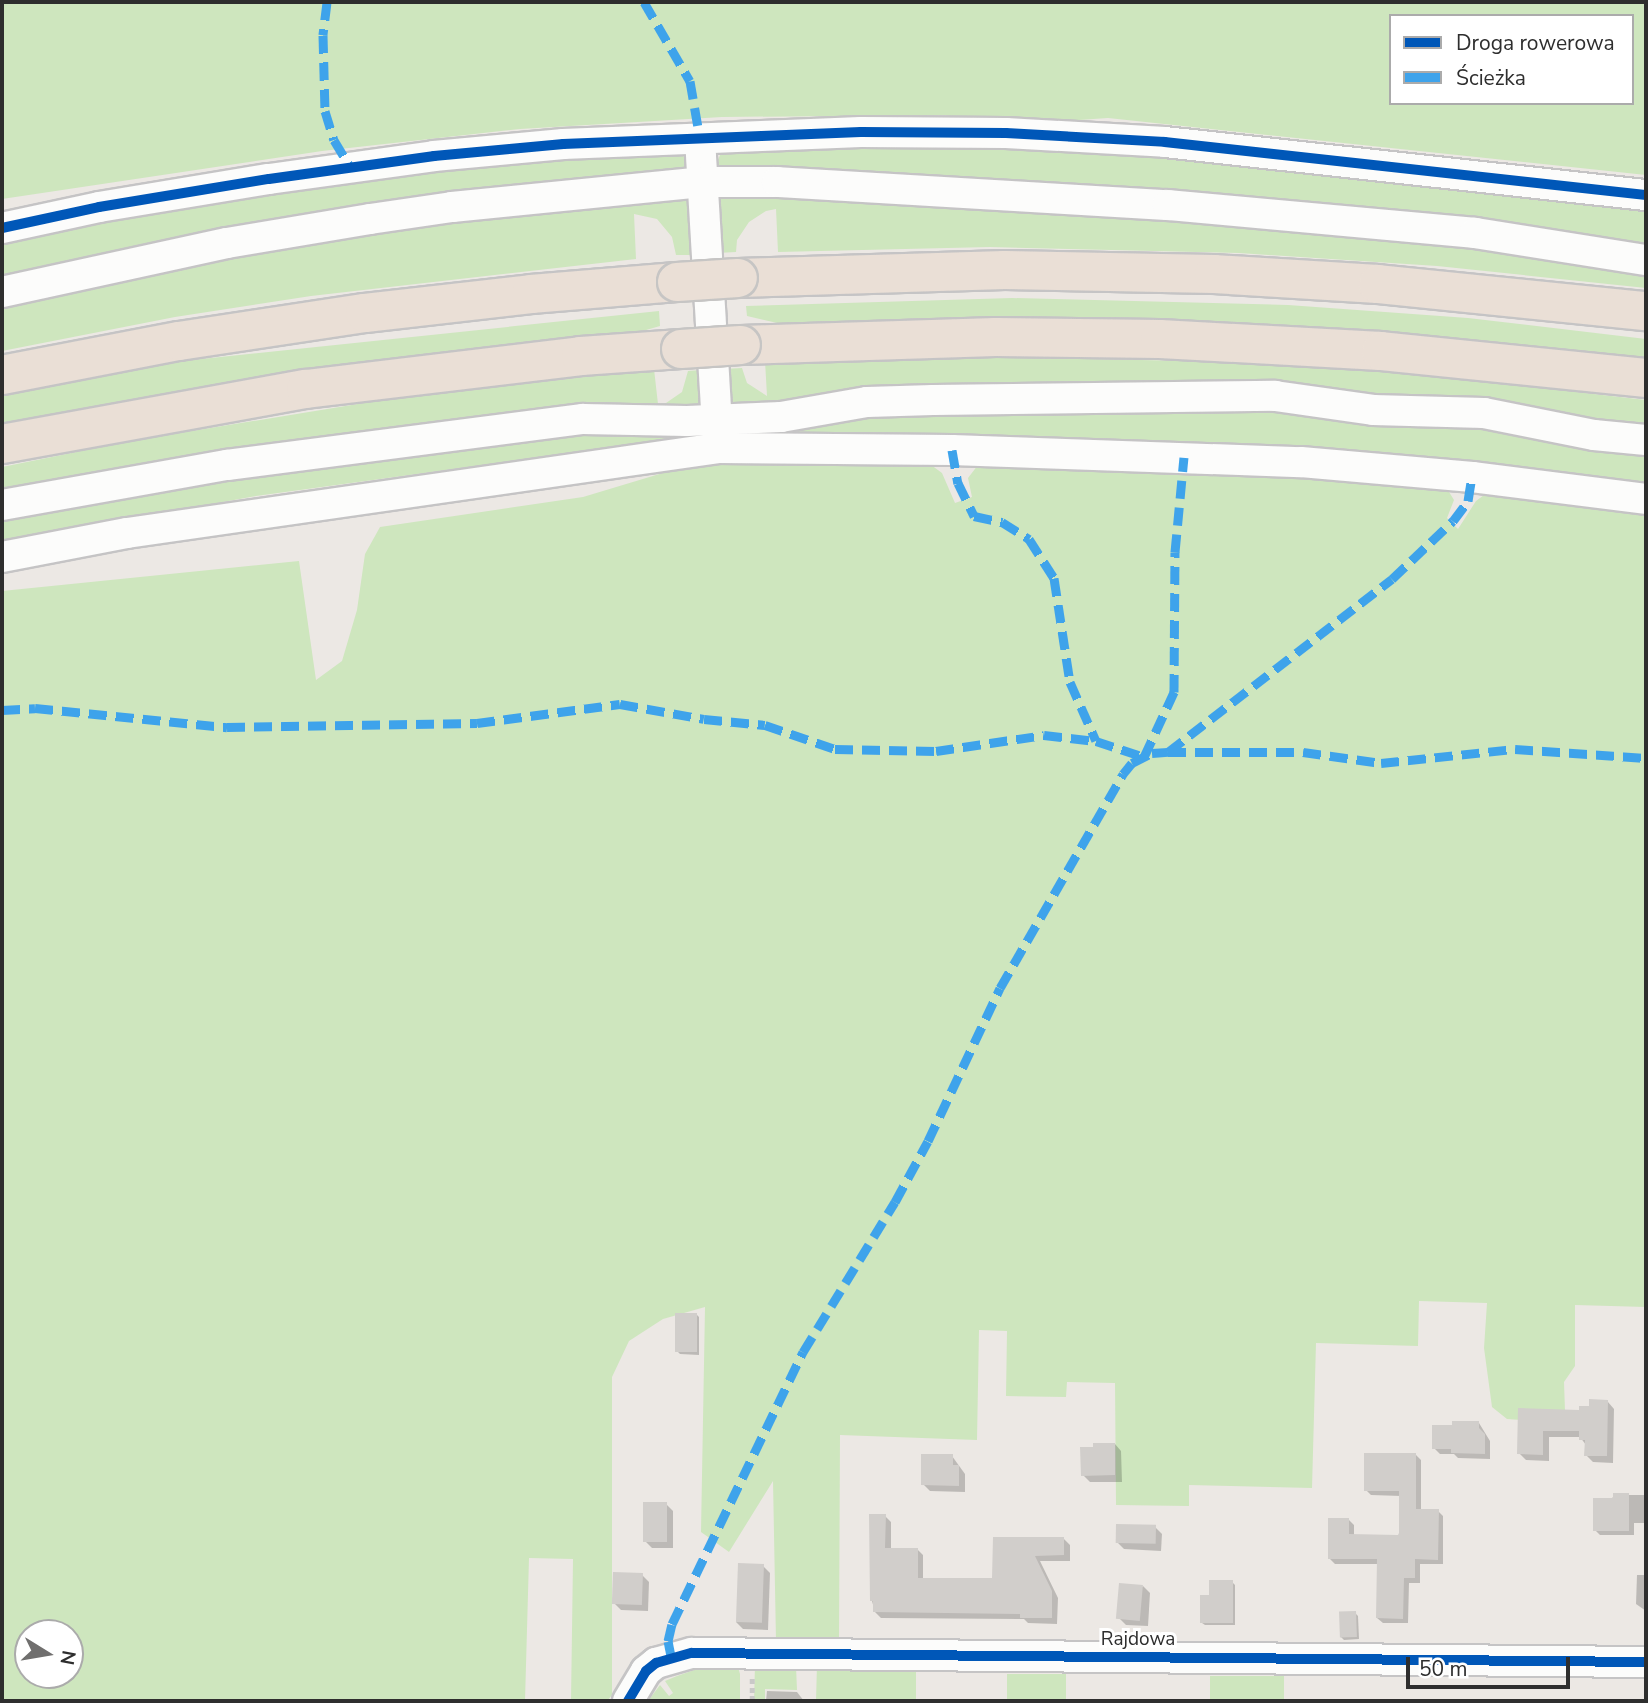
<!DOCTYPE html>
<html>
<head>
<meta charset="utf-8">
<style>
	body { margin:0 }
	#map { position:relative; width:1648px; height:1703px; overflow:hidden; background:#ece8e4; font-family:"Nunito Sans",sans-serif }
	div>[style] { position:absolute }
	.green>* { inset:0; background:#cee6be; transform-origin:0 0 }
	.shadow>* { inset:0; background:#0003 }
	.building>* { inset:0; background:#d1cecb; transform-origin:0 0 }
	.path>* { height:4.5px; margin-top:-2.25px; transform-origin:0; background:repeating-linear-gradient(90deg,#c9c9c8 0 5px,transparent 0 8.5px) }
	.roads { filter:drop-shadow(2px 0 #c5c4c5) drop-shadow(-2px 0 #c5c4c5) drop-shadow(0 2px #c5c4c5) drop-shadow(0 -2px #c5c4c5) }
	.minor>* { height:30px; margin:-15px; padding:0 15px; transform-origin:15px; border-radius:15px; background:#fcfcfb }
	.highway>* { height:38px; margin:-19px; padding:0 19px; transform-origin:19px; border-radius:19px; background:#eadfd6 }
	.bridges { filter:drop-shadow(2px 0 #c6c5c4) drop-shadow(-2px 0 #c6c5c4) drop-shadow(0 2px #c6c5c4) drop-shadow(0 -2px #c6c5c4) }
	.highway-bridge>* { height:38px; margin:-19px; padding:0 19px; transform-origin:19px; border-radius:19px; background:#eadfd6 }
	.quiet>* { height:9px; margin-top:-4.5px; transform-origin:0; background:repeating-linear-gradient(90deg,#3ea3eb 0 18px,transparent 0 27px) }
	.cycleway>* { height:10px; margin:-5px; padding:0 5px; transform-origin:5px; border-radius:5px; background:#0057b8 }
	span { translate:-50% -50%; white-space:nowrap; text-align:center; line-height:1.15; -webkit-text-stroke:6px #fff; paint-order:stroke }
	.street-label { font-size:19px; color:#2e2e2e }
	.frame { position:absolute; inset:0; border:4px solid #2e2e2e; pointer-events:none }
	.legend { position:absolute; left:1389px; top:14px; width:245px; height:91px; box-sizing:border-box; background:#fff; border:2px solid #ababab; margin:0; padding:9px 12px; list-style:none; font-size:21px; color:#2e2e2e }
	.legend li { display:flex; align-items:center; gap:14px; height:35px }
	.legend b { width:35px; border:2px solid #ababab }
	.north { position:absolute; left:14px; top:1619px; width:70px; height:70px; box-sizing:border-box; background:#fff; border:2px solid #ababab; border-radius:50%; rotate:101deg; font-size:19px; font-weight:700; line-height:28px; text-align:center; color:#2e2e2e }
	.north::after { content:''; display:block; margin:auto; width:24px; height:32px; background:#706f6e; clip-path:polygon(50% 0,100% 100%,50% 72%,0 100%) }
	.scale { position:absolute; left:1406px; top:1657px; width:164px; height:32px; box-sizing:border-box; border:4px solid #2e2e2e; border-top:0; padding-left:9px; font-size:21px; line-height:24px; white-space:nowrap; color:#2e2e2e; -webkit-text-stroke:5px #fff; paint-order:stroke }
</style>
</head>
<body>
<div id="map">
	<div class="green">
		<div style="clip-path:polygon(evenodd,2px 2px,1646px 2px,1646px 175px,1108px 118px,1021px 124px,978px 123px,945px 115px,722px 117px,520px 129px,322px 151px,2px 199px,2px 2px,1391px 16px,1632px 16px,1632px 103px,1391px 103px,1391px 16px)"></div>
		<div style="clip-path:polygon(822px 145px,1111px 148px,1646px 207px,1646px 288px,1437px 266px,1239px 253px,990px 247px,778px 252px,776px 209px,766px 211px,749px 222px,737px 240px,736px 252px,717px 253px,716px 165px,722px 150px)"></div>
		<div style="clip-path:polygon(680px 151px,688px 163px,694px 255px,676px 255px,672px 237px,657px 219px,634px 214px,636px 259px,311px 296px,175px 317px,2px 351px,2px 240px,218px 200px,479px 162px)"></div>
		<div style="clip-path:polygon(1012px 298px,1288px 305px,1468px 318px,1646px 339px,1646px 364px,799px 328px,747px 316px,746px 306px)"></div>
		<div style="clip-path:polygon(659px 311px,660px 326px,615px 339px,2px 429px,2px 394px,154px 364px)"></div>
		<div style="clip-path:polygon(989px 357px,1191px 361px,1403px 372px,1646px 400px,1646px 489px,749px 438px,734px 431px,724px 369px,742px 368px,747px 383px,767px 396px,765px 361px)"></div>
		<div style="clip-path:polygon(654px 369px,658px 404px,666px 403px,682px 392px,688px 371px,701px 370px,704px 412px,697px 437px,683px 443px,556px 455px,256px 496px,2px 542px,2px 467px,131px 441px,376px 401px)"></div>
		<div style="clip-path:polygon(evenodd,927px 462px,942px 473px,955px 503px,972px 497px,968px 478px,978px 465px,1235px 471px,1446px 487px,1454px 500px,1447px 518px,1458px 529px,1476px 501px,1488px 492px,1646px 511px,1646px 1307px,1575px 1305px,1575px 1366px,1564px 1382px,1565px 1411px,1521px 1420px,1507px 1419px,1492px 1407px,1484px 1348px,1487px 1303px,1419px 1301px,1418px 1346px,1316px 1343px,1312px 1488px,1189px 1485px,1189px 1506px,1116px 1505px,1115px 1383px,1067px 1382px,1066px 1397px,1006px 1396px,1007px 1331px,979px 1330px,977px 1440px,840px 1435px,839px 1640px,776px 1641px,773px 1481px,729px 1552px,701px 1532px,705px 1307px,663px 1319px,629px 1341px,612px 1377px,612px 1695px,607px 1701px,571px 1701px,573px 1559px,529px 1558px,525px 1701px,2px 1701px,2px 591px,299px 561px,316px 680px,342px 661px,357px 610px,365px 554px,380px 527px,583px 497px,696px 463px,927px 462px,28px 1633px,70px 1633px,70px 1675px,28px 1675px,28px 1633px)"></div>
		<div style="clip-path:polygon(737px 1664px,740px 1674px,740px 1701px,648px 1701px,660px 1685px,669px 1696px,673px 1693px,665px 1681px,677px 1676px,706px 1666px)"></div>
		<div style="clip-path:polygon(817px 1664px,820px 1664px,820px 1670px,839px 1671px,840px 1664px,916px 1666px,916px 1701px,816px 1701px)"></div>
		<div style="clip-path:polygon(755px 1665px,796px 1666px,797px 1690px,765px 1689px,765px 1701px,754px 1701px)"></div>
		<div style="left:1066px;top:1674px;width:27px;height:59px;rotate:90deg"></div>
		<div style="left:1284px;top:1676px;width:25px;height:74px;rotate:90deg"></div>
	</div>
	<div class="shadow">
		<div style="clip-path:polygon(696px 1314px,699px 1317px,699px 1355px,680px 1354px,677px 1351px)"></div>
		<div style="clip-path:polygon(1608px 1402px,1614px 1409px,1613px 1463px,1593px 1462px,1586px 1455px,1586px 1445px,1580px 1437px,1549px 1437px,1549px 1461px,1526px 1460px,1519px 1453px,1520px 1410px,1581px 1412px)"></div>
		<div style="clip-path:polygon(1479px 1423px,1490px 1441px,1490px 1459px,1458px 1458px,1454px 1454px,1440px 1454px,1434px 1448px)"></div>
		<div style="clip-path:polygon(1115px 1444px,1121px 1451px,1122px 1482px,1090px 1482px,1083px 1475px)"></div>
		<div style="clip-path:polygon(1416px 1455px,1421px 1460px,1421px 1511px,1438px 1511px,1443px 1516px,1443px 1564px,1420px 1564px,1420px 1583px,1409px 1583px,1408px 1623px,1383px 1623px,1377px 1618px,1378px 1564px,1335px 1564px,1330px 1559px,1349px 1520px,1354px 1525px,1354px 1536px,1399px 1537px,1401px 1496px,1371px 1495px,1366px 1490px)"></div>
		<div style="clip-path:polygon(952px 1456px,965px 1474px,965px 1492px,930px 1491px,923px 1484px)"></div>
		<div style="clip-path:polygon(1614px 1495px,1646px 1495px,1646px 1523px,1634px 1523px,1634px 1535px,1600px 1535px,1595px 1530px)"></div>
		<div style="clip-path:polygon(666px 1504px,673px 1511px,673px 1548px,652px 1548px,645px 1541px)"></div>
		<div style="clip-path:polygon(885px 1516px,891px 1522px,891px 1549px,917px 1549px,923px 1555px,923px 1580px,994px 1580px,1063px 1538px,1070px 1545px,1070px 1561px,1040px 1561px,1058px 1598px,1057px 1624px,1028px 1623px,1024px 1619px,881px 1618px,875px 1612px,872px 1601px)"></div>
		<div style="clip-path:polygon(1155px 1527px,1162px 1534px,1161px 1551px,1124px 1549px,1117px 1542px)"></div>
		<div style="clip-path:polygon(763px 1566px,770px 1573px,768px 1630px,743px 1629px,736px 1622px)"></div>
		<div style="clip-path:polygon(642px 1575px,649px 1582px,648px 1611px,621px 1610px,614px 1603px)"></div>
		<div style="clip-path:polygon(1637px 1575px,1646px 1575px,1646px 1611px,1636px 1604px)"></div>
		<div style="clip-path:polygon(1232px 1582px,1235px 1585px,1235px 1625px,1205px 1625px,1202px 1623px,1211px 1596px)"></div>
		<div style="clip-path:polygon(1143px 1586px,1150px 1593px,1148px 1626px,1126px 1625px,1119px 1618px)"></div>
		<div style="clip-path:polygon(1355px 1613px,1358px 1616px,1359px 1639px,1344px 1640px,1341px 1637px)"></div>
		<div style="clip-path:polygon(767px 1691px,797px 1692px,804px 1701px,766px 1701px)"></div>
		<div style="clip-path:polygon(1072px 1699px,1097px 1700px,1098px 1701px,1072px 1701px)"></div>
	</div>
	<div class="building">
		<div style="left:675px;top:1313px;width:22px;height:39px"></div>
		<div style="clip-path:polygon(1589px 1399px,1608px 1400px,1607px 1456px,1584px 1456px,1585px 1440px,1579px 1440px,1579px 1431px,1543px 1431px,1543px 1455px,1517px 1454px,1518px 1408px,1579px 1410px,1579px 1406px,1589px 1406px)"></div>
		<div style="clip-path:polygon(1452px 1421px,1479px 1421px,1479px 1428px,1485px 1434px,1485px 1454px,1451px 1453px,1451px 1449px,1432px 1449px,1432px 1425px,1452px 1425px)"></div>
		<div style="clip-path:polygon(1093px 1443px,1115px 1443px,1115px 1475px,1081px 1476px,1080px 1447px,1093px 1447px)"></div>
		<div style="clip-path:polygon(1364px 1453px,1416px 1453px,1416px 1509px,1439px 1509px,1438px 1560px,1415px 1559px,1415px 1578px,1404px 1578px,1403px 1619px,1376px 1618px,1377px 1559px,1328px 1559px,1328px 1518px,1349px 1518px,1349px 1534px,1398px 1535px,1399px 1533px,1399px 1491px,1364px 1491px)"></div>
		<div style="clip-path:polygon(921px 1454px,953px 1454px,953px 1465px,959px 1465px,959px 1486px,921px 1485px)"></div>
		<div style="clip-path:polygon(1613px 1493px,1629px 1493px,1629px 1531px,1593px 1531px,1593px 1498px,1613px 1498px)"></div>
		<div style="left:643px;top:1502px;width:24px;height:40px"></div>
		<div style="clip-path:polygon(869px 1514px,886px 1514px,885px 1548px,918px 1548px,918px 1578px,992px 1578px,993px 1537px,1064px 1537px,1064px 1555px,1035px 1556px,1052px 1591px,1052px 1618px,1020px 1618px,1020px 1614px,873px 1612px,873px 1601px,870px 1601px)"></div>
		<div style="left:1116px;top:1524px;width:40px;height:19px;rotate:1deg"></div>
		<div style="left:738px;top:1563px;width:26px;height:59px;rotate:2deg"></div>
		<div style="left:613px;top:1572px;width:30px;height:32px;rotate:2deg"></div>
		<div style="clip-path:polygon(1209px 1580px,1233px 1580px,1233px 1623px,1200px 1623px,1200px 1595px,1209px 1595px)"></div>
		<div style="left:1119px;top:1583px;width:24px;height:36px;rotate:5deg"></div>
		<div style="left:1356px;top:1611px;width:26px;height:17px;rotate:88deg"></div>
	</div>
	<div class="path">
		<div style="left:752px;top:1701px;width:25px;rotate:-90deg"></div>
	</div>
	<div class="roads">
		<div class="minor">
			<div style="left:700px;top:139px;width:303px;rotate:86.6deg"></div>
			<div style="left:2px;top:228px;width:99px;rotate:-12.2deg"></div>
			<div style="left:99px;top:207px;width:172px;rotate:-9.4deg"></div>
			<div style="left:269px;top:179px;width:167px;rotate:-7.9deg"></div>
			<div style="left:434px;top:156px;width:130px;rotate:-5.3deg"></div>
			<div style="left:563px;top:144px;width:298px;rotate:-2.3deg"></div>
			<div style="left:861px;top:132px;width:145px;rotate:0.4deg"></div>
			<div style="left:1006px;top:133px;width:159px;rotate:3.2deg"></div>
			<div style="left:1165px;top:142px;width:484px;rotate:6.3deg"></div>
			<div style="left:2px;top:292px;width:230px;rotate:-12.3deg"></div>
			<div style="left:227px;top:243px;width:145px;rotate:-9.5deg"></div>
			<div style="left:370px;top:219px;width:83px;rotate:-8.3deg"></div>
			<div style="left:452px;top:207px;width:251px;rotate:-5.7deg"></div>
			<div style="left:702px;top:182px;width:75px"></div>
			<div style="left:777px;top:182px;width:392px;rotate:3.4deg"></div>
			<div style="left:1168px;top:205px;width:308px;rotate:5.2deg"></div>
			<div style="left:1475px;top:233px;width:173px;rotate:9deg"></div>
			<div style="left:2px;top:505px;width:229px;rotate:-10.1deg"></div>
			<div style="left:227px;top:465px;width:359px;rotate:-7.4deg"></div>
			<div style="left:583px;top:419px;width:104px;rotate:1.1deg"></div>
			<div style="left:687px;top:421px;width:94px;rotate:-2.4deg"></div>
			<div style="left:781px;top:417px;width:87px;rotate:-9.9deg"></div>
			<div style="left:867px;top:402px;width:66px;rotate:-1.7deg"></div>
			<div style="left:933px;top:400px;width:342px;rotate:-0.7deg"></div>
			<div style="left:1275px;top:396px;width:99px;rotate:8.1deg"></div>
			<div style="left:1373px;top:410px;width:111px;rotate:1.5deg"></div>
			<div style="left:1484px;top:413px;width:112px;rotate:11.3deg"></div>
			<div style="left:1594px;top:435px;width:52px;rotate:5.5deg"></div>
			<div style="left:2px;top:557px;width:127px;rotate:-10.9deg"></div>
			<div style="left:127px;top:533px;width:597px;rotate:-8.18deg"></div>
			<div style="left:718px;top:448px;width:234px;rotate:0.5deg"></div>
			<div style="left:952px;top:450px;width:349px;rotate:2deg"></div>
			<div style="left:1301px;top:462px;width:172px;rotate:5deg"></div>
			<div style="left:1472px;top:477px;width:175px;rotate:7.2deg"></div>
			<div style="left:628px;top:1701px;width:35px;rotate:-59deg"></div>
			<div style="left:646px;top:1671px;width:13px;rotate:-39deg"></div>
			<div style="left:656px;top:1663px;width:37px;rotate:-16deg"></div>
			<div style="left:692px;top:1653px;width:954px;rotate:0.54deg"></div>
		</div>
		<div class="highway">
			<div style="left:738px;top:278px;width:267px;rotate:-1.7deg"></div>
			<div style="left:1005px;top:270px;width:209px;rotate:1.1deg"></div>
			<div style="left:1214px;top:274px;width:164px;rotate:3.5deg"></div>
			<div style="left:1378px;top:284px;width:269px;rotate:5.8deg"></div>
			<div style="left:741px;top:345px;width:255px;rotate:-1.8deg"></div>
			<div style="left:996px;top:337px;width:164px;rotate:0.7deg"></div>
			<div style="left:1160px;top:339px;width:221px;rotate:3.1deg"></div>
			<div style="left:1381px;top:351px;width:266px;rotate:5.8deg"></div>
			<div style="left:2px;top:375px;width:180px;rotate:-10.9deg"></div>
			<div style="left:179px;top:341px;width:188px;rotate:-8.6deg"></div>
			<div style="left:365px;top:313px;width:167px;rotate:-6.5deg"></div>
			<div style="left:531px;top:294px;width:146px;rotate:-4.7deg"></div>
			<div style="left:2px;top:444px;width:309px;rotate:-10.3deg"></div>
			<div style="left:306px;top:389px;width:277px;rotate:-6.8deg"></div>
			<div style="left:581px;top:356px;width:100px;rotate:-4deg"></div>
		</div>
	</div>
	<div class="bridges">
		<div class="highway-bridge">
			<div style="left:677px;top:282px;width:61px;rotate:-3.8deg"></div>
			<div style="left:681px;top:349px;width:60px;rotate:-3.8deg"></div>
		</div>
	</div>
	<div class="quiet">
		<div style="left:327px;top:2px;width:33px;rotate:97deg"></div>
		<div style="left:323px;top:35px;width:76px;rotate:88.5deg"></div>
		<div style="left:325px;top:111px;width:30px;rotate:73deg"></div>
		<div style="left:334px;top:140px;width:33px;rotate:59deg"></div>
		<div style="left:644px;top:2px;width:91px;rotate:59.8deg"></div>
		<div style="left:690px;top:81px;width:59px;rotate:80.2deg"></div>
		<div style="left:952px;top:450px;width:34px;rotate:80deg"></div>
		<div style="left:958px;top:483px;width:37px;rotate:64deg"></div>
		<div style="left:974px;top:516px;width:29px;rotate:12deg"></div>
		<div style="left:1002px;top:522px;width:32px;rotate:32deg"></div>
		<div style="left:1029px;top:539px;width:46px;rotate:57.3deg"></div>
		<div style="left:1054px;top:578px;width:105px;rotate:81.3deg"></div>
		<div style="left:1070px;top:682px;width:64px;rotate:66.2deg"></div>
		<div style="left:2px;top:710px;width:33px;rotate:-3deg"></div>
		<div style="left:35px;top:708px;width:193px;rotate:5.7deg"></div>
		<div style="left:227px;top:727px;width:250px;rotate:-0.9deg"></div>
		<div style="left:477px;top:723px;width:144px;rotate:-7.6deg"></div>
		<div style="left:620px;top:704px;width:85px;rotate:10.1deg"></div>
		<div style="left:704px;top:719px;width:61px;rotate:5.6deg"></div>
		<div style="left:765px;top:725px;width:74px;rotate:18.9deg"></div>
		<div style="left:835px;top:749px;width:101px;rotate:1.1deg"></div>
		<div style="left:936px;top:751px;width:109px;rotate:-8.4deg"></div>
		<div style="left:1044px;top:735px;width:52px;rotate:6.6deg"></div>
		<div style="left:1096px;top:741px;width:51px;rotate:18.4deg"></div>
		<div style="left:1144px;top:757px;width:72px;rotate:-65.2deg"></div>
		<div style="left:1174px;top:692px;width:140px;rotate:-89.6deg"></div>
		<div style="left:1175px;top:552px;width:95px;rotate:-84.6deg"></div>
		<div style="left:1168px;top:752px;width:283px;rotate:-37.7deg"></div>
		<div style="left:1392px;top:579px;width:84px;rotate:-43.6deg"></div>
		<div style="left:1453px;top:521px;width:25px;rotate:-53deg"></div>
		<div style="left:1468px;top:501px;width:24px;rotate:-81deg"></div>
		<div style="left:671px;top:1656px;width:15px;rotate:-101deg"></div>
		<div style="left:668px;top:1641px;width:17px;rotate:-77deg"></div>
		<div style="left:672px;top:1624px;width:302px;rotate:-64.3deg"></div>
		<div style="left:803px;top:1352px;width:176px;rotate:-58.5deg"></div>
		<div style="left:895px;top:1202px;width:69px;rotate:-61.6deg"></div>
		<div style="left:928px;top:1141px;width:169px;rotate:-64.8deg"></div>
		<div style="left:1000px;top:988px;width:247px;rotate:-60.1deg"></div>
		<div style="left:1123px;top:774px;width:14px;rotate:-51deg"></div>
		<div style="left:1132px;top:763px;width:22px;rotate:-27deg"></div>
		<div style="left:1152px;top:753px;width:16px;rotate:-4deg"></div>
		<div style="left:1168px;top:752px;width:135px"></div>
		<div style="left:1303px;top:752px;width:79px;rotate:8deg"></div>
		<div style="left:1381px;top:763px;width:135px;rotate:-6deg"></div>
		<div style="left:1515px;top:749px;width:131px;rotate:3.9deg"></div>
	</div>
	<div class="cycleway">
		<div style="left:2px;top:228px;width:99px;rotate:-12.2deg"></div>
		<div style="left:99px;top:207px;width:172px;rotate:-9.4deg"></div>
		<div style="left:269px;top:179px;width:167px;rotate:-7.9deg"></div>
		<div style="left:434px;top:156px;width:130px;rotate:-5.3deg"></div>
		<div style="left:563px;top:144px;width:298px;rotate:-2.3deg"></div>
		<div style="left:861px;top:132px;width:145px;rotate:0.4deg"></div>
		<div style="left:1006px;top:133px;width:159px;rotate:3.2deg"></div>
		<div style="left:1165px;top:142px;width:484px;rotate:6.3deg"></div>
		<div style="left:628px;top:1701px;width:35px;rotate:-59deg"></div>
		<div style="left:646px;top:1671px;width:13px;rotate:-39deg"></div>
		<div style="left:656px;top:1663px;width:37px;rotate:-16deg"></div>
		<div style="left:692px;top:1653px;width:954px;rotate:0.54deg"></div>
	</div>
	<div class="street-label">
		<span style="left:1138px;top:1640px">Rajdowa</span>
	</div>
	<div class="frame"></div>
	<ul class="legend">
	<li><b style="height:9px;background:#0057b8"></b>Droga rowerowa</li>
	<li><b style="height:9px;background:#3ea3eb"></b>Ścieżka</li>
	</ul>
	<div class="north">N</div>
	<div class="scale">50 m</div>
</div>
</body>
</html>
